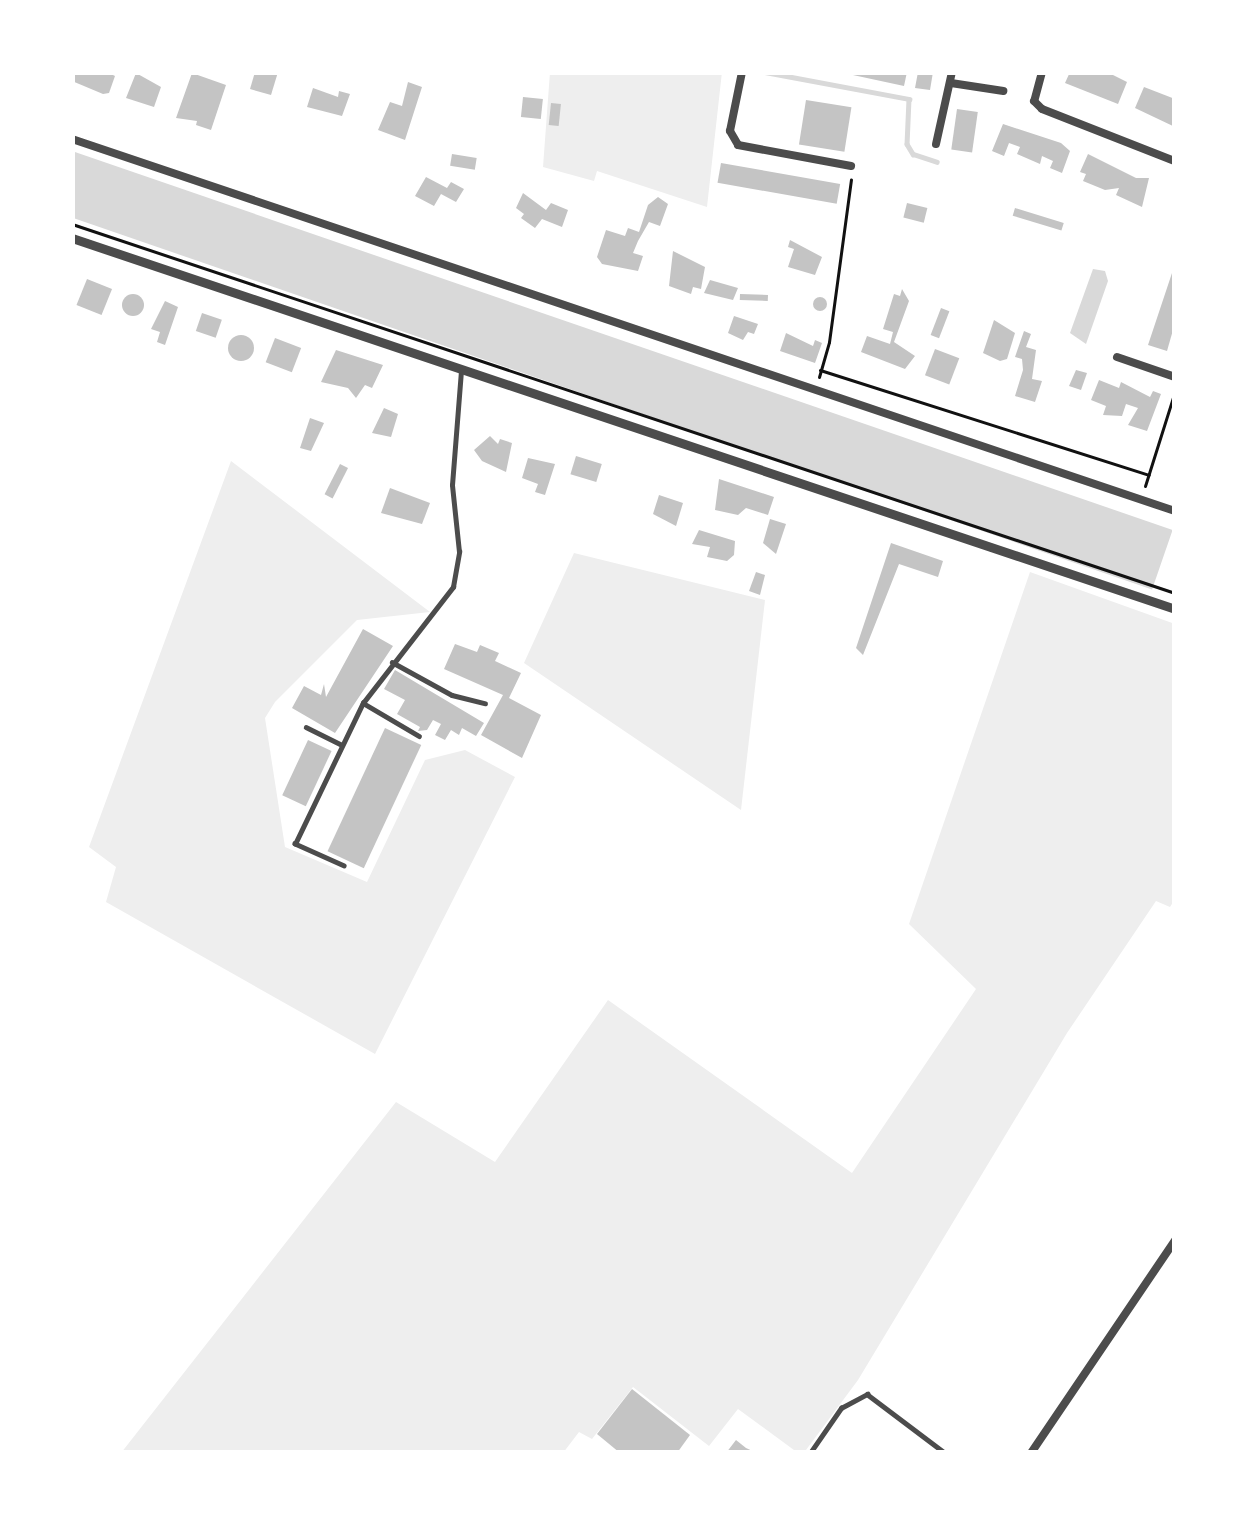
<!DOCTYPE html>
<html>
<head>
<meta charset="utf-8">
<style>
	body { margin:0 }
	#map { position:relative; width:1247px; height:1525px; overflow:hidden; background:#fff; font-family:"Golos Text",sans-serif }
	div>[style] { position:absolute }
	.green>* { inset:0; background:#eee }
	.water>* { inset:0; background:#d9d9d9; transform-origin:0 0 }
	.stream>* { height:4.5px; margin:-2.25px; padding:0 2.25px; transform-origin:2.25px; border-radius:2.25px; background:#d9d9d9 }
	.building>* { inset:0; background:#c4c4c4; transform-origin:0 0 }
	.round { border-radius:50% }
	.path>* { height:3px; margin:-1.5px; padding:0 1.5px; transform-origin:1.5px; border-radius:1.5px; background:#111 }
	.service>* { height:4.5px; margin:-2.25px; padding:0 2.25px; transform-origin:2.25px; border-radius:2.25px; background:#4c4c4c }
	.minor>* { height:8px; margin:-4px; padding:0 4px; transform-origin:4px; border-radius:4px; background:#4c4c4c }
	.tertiary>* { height:9px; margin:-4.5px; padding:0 4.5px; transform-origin:4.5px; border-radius:4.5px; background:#4c4c4c }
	span { translate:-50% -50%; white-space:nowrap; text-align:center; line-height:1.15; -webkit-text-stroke:9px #fff; paint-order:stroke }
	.frame { position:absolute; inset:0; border:75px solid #fff; pointer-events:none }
</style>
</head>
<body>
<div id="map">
	<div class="green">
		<div style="clip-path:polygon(550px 72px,722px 72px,707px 207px,597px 171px,594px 181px,543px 167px)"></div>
		<div style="clip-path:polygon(231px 461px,430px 612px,357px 620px,275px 702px,265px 718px,285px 847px,367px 882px,425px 760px,465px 750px,515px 777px,375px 1054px,106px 902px,116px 867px,89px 847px)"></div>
		<div style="clip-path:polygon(574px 553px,765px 600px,741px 810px,524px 663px)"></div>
		<div style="clip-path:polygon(1030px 572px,1175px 624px,1175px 899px,1170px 907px,1156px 901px,1067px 1033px,858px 1380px,806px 1450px,798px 1453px,738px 1409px,709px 1446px,633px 1387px,592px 1439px,579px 1432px,563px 1453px,121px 1453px,396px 1102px,495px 1162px,608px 1000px,852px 1173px,976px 989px,909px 924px)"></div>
	</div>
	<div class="water">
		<div style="left:72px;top:151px;width:1164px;height:63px;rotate:19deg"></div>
		<div style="clip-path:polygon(1093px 269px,1105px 271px,1108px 281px,1086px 344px,1070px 333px)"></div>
	</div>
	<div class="stream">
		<div style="left:765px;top:72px;width:147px;rotate:10.6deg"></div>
		<div style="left:909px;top:99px;width:45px;rotate:92.5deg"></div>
		<div style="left:907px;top:144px;width:12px;rotate:59deg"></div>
		<div style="left:913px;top:154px;width:25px;rotate:18deg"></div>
	</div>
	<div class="building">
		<div style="clip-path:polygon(75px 72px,107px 72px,115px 76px,109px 93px,103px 94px,72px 81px)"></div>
		<div style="clip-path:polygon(255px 72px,278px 72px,271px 95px,250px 89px)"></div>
		<div style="clip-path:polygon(839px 72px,907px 72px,904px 86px)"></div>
		<div style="clip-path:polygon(918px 72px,933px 72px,930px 90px,915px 88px)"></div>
		<div style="clip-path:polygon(1070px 72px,1111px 74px,1127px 82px,1118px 104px,1065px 83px)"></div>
		<div style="clip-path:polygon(136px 73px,161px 87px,154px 107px,126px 98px)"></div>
		<div style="clip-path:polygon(192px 73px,226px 85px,211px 130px,196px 125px,197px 121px,176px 118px)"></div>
		<div style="clip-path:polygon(408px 82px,422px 87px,405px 140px,378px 130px,390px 102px,402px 106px)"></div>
		<div style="clip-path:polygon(1144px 87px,1175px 99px,1175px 127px,1135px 108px)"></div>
		<div style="clip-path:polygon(313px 88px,338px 97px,339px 91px,350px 94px,342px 116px,307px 107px)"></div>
		<div style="left:523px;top:97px;width:20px;height:20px;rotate:6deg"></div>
		<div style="left:806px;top:100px;width:46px;height:45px;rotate:9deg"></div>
		<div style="left:551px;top:103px;width:10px;height:22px;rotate:6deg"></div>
		<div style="left:957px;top:109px;width:21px;height:41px;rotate:8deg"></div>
		<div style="clip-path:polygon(1003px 124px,1061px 143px,1070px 151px,1062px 173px,1050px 168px,1053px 161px,1042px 156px,1040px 164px,1017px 154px,1020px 147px,1009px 143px,1004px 156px,992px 151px)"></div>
		<div style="left:452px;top:154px;width:25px;height:12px;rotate:9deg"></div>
		<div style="clip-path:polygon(1088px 154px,1136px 178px,1149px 178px,1142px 207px,1116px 195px,1119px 188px,1105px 190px,1083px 181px,1086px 174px,1080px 172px)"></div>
		<div style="left:721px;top:163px;width:121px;height:20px;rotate:10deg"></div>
		<div style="clip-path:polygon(426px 177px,447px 188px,451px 182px,464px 189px,456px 202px,441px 194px,434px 206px,415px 196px)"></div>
		<div style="clip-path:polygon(523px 193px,546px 210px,551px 203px,568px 210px,562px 227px,542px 219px,535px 228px,521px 218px,524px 214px,516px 208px)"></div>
		<div style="clip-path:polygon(658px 197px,668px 204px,660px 226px,649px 222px,638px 241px,633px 253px,643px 256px,638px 271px,602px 264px,597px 257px,606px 230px,625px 236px,628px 228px,639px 232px,648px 205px)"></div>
		<div style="left:907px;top:203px;width:21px;height:15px;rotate:14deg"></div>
		<div style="left:1015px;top:208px;width:51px;height:8px;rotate:17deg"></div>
		<div style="clip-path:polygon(790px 240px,822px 257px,815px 275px,788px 267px,794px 249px,788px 247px)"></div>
		<div style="clip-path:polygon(673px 251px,705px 267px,701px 289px,693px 287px,691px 294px,669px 286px)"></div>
		<div style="clip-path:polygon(1174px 267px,1175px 323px,1167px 351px,1148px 345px)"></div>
		<div style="left:87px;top:279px;width:27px;height:28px;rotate:22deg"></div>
		<div style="clip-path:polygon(710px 280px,738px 288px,733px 300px,704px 293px)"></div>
		<div style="clip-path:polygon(902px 289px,909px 301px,894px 342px,915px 356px,905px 369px,861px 352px,867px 336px,890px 344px,893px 332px,883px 329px,894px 294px,900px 296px)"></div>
		<div style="left:740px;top:294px;width:28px;height:6px;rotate:2deg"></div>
		<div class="round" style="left:122px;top:294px;width:22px;height:22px"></div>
		<div class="round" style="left:813px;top:297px;width:14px;height:14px"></div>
		<div style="clip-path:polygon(165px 301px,178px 307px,165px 345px,157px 342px,160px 332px,151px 329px)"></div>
		<div style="left:941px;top:308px;width:9px;height:29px;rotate:21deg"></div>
		<div style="left:202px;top:313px;width:21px;height:19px;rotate:19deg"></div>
		<div style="clip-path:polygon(734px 316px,758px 324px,754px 334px,748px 332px,743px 340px,728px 333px)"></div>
		<div style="clip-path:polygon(994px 320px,1015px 333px,1007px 359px,1000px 361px,983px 353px)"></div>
		<div style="clip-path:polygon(1024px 331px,1031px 334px,1026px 347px,1036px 350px,1032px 379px,1042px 381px,1035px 402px,1015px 396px,1023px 370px,1022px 359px,1015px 357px)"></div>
		<div style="clip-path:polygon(786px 333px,813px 346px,815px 340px,822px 343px,815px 363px,780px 351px)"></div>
		<div class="round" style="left:228px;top:335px;width:26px;height:26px"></div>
		<div style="left:275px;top:338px;width:28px;height:26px;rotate:21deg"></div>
		<div style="left:935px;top:349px;width:26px;height:28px;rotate:21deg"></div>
		<div style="clip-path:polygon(336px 350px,383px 365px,372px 388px,365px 385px,356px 398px,348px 388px,321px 382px)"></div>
		<div style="clip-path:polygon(1076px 370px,1087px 373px,1081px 390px,1069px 386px)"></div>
		<div style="clip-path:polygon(1099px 380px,1119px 388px,1121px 382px,1150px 397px,1153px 391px,1161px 394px,1147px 431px,1128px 425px,1138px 408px,1126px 404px,1122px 416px,1103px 415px,1106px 406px,1091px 400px)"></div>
		<div style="clip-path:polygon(384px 408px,398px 414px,391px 437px,372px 433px)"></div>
		<div style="clip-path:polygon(310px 418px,324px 423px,311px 451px,300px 448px)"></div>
		<div style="clip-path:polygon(490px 436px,498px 444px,500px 439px,512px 443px,506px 472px,482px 461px,474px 450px)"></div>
		<div style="left:576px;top:456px;width:27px;height:19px;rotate:17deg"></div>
		<div style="clip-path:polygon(528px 458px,555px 464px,545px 495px,535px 492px,538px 484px,522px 478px)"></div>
		<div style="left:340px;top:464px;width:9px;height:34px;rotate:27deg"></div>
		<div style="clip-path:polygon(719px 479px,774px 497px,768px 515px,746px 508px,738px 515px,715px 510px)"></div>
		<div style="clip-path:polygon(390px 488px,430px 503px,422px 524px,381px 513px)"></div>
		<div style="clip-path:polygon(659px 495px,683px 503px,676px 526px,653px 514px)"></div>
		<div style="clip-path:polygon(770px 519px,786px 524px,776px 554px,763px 543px)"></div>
		<div style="clip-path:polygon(699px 530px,735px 541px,734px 555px,727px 561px,707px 557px,710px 547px,692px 544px)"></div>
		<div style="clip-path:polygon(891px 543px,943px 561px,938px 577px,899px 564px,863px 655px,856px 648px)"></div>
		<div style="clip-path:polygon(756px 572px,765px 575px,760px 595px,749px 591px)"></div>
		<div style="clip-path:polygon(363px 629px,393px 646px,335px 733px,292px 708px,304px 686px,321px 695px,324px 684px,326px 697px)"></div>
		<div style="clip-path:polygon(455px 644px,477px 652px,480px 645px,499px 653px,495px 661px,521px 673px,509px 698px,541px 715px,522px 758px,481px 735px,503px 695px,444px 669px)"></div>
		<div style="clip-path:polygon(395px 670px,484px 723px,476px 736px,462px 728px,459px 735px,451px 730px,445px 740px,435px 735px,441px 724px,433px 720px,427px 730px,418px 731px,420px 727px,397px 714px,405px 700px,384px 689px)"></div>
		<div style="left:385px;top:728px;width:40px;height:136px;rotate:25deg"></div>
		<div style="left:308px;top:740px;width:26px;height:61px;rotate:25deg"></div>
		<div style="clip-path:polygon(632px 1389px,690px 1435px,677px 1453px,620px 1453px,597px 1434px)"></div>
		<div style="clip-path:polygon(736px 1440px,746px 1448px,757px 1453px,726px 1453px)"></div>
	</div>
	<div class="path">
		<div style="left:72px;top:224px;width:1163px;rotate:18.5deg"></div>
		<div style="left:820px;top:370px;width:345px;rotate:17.7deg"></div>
		<div style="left:819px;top:377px;width:36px;rotate:-74deg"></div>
		<div style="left:829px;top:342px;width:164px;rotate:-82.3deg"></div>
		<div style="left:1145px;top:486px;width:100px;rotate:-72.5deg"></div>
	</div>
	<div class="service">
		<div style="left:392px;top:662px;width:68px;rotate:28.8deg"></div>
		<div style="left:452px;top:695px;width:34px;rotate:14deg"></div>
		<div style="left:363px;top:703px;width:65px;rotate:30.5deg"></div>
		<div style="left:306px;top:727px;width:40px;rotate:26.6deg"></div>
		<div style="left:344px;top:866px;width:54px;rotate:-155.8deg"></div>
		<div style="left:295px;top:844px;width:157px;rotate:-64.3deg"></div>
		<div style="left:363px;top:703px;width:147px;rotate:-52.2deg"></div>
		<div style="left:453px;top:587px;width:36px;rotate:-80deg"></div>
		<div style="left:459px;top:552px;width:67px;rotate:-96deg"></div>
		<div style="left:452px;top:485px;width:114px;rotate:-85.5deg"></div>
		<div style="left:810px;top:1453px;width:55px;rotate:-55.4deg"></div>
		<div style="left:841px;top:1408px;width:30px;rotate:-28deg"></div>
		<div style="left:867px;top:1394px;width:98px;rotate:37.1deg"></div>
	</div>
	<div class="minor">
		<div style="left:742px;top:72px;width:60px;rotate:101.5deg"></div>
		<div style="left:730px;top:131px;width:16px;rotate:60deg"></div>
		<div style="left:738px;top:145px;width:115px;rotate:10.5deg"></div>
		<div style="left:1042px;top:72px;width:30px;rotate:105deg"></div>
		<div style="left:1034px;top:101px;width:11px;rotate:45deg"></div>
		<div style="left:1042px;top:109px;width:143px;rotate:21.4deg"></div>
		<div style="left:951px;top:83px;width:53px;rotate:8.7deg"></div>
		<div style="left:72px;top:139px;width:1164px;rotate:18.64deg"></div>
		<div style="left:936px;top:144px;width:74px;rotate:-77.5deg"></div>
		<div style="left:1117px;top:357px;width:61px;rotate:19deg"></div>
		<div style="left:1031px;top:1453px;width:257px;rotate:-55.9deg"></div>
	</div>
	<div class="tertiary">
		<div style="left:72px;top:238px;width:1164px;rotate:18.59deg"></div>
	</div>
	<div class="frame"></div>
</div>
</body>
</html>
